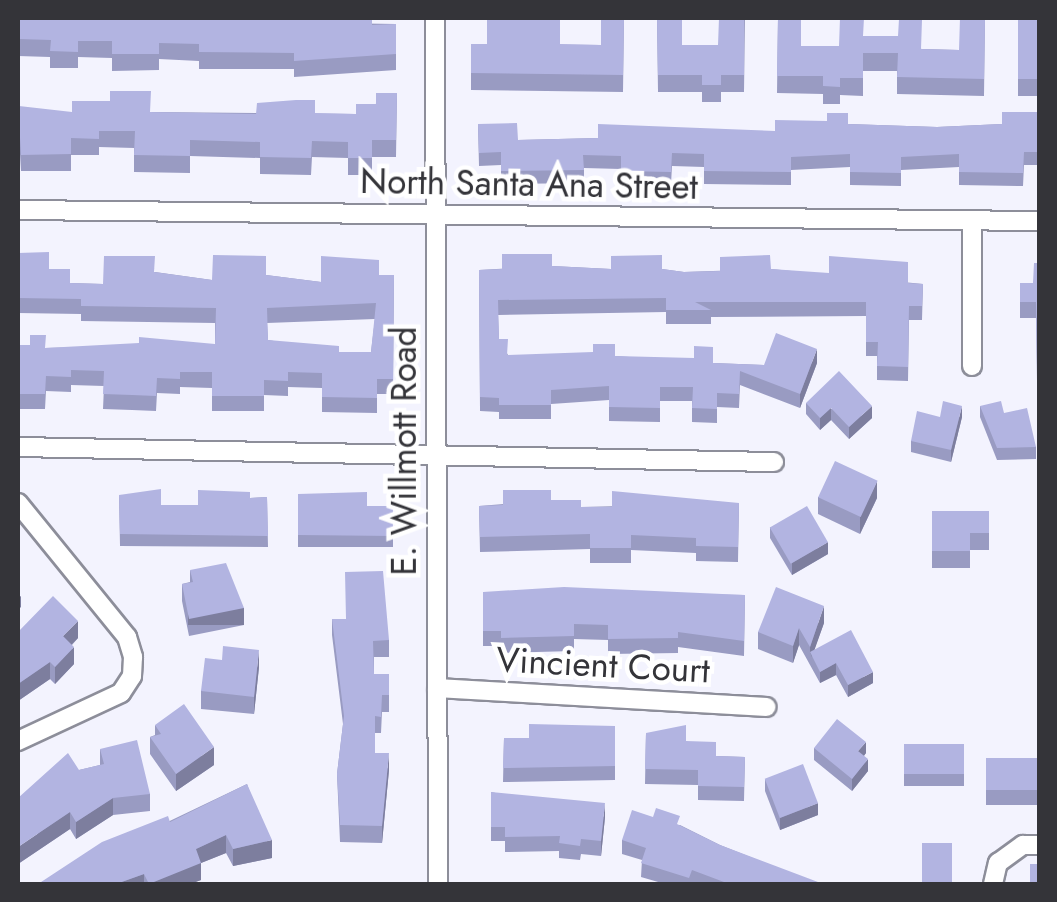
<!DOCTYPE html>
<html>
<head>
<meta charset="utf-8">
<style>
	body { margin:0 }
	#map { position:relative; width:1057px; height:902px; overflow:hidden; background:#f3f3fe; font-family:Jost,sans-serif }
	div>[style] { position:absolute }
	.roads { filter:drop-shadow(2px 0 #8d8e9a) drop-shadow(-2px 0 #8d8e9a) drop-shadow(0 2px #8d8e9a) drop-shadow(0 -2px #8d8e9a) }
	.minor>* { height:18px; margin:-9px; padding:0 9px; transform-origin:9px; border-radius:9px; background:#fff }
	.wall>* { inset:0; background:#999bc2; transform-origin:0 0 }
	.shaded-wall>* { inset:0; background:#7d7e9e; transform-origin:0 0 }
	.building>* { inset:0; background:#b2b4e1; transform-origin:0 0 }
	span { translate:-50% -50%; white-space:nowrap; text-align:center; line-height:1.15; -webkit-text-stroke:9px #fff; paint-order:stroke }
	.street-label { font-size:35px; color:#343439 }
	.frame { position:absolute; inset:0; border:20px solid #343439; pointer-events:none }
</style>
</head>
<body>
<div id="map">
	<div class="roads">
		<div class="minor">
			<div style="left:435px;top:18px;width:866px;rotate:89.8deg"></div>
			<div style="left:18px;top:210px;width:1022px;rotate:0.62deg"></div>
			<div style="left:972px;top:366px;width:146px;rotate:-90deg"></div>
			<div style="left:18px;top:447px;width:756px;rotate:1.14deg"></div>
			<div style="left:18px;top:503px;width:173px;rotate:50.9deg"></div>
			<div style="left:127px;top:637px;width:21px;rotate:73deg"></div>
			<div style="left:133px;top:657px;width:19px;rotate:93deg"></div>
			<div style="left:132px;top:676px;width:20px;rotate:123deg"></div>
			<div style="left:121px;top:693px;width:114px;rotate:155deg"></div>
			<div style="left:437px;top:688px;width:330px;rotate:3.3deg"></div>
			<div style="left:993px;top:884px;width:22px;rotate:-77deg"></div>
			<div style="left:998px;top:863px;width:31px;rotate:-36deg"></div>
			<div style="left:1023px;top:845px;width:17px"></div>
		</div>
	</div>
	<div class="wall">
		<div style="clip-path:polygon(18px 18px,396px 24px,396px 70px,294px 77px,294px 69px,199px 69px,199px 61px,159px 59px,159px 70px,112px 71px,112px 58px,78px 57px,78px 68px,50px 68px,50px 57px,18px 56px)"></div>
		<div style="clip-path:polygon(624px 18px,623px 92px,471px 90px,471px 44px,601px 45px)"></div>
		<div style="clip-path:polygon(657px 18px,682px 45px,718px 45px,745px 18px,744px 92px,721px 92px,721px 102px,702px 102px,702px 92px,658px 92px)"></div>
		<div style="clip-path:polygon(778px 18px,801px 46px,839px 46px,864px 36px,922px 49px,959px 50px,985px 18px,984px 96px,897px 94px,897px 71px,863px 71px,863px 96px,840px 95px,840px 104px,823px 104px,823px 94px,777px 93px)"></div>
		<div style="left:1018px;top:18px;width:22px;height:78px"></div>
		<div style="clip-path:polygon(397px 93px,396px 157px,372px 157px,372px 175px,348px 175px,348px 158px,312px 157px,311px 175px,260px 174px,260px 158px,190px 156px,190px 173px,134px 172px,134px 148px,99px 147px,99px 155px,71px 155px,71px 171px,21px 171px,20px 154px,18px 154px,18px 113px,151px 112px,356px 114px)"></div>
		<div style="clip-path:polygon(1040px 112px,1039px 165px,1024px 165px,1023px 186px,959px 185px,959px 167px,901px 170px,901px 186px,850px 185px,850px 167px,791px 170px,791px 185px,704px 184px,704px 167px,672px 166px,671px 184px,621px 184px,621px 169px,584px 168px,584px 183px,501px 184px,501px 165px,479px 166px,478px 124px,518px 140px,598px 138px,775px 131px,848px 124px,937px 127px,1002px 124px)"></div>
		<div style="clip-path:polygon(evenodd,18px 253px,49px 269px,70px 283px,103px 284px,155px 272px,212px 280px,266px 275px,321px 282px,379px 275px,394px 275px,393px 394px,377px 394px,377px 413px,322px 412px,322px 388px,288px 387px,288px 396px,264px 395px,264px 411px,212px 411px,212px 388px,180px 387px,180px 394px,157px 393px,156px 411px,132px 410px,103px 409px,104px 386px,71px 385px,71px 392px,46px 391px,45px 409px,18px 409px,18px 345px,45px 348px,215px 344px,215px 323px,81px 321px,81px 314px,18px 313px,18px 253px,375px 319px,371px 352px,339px 352px,268px 340px,267px 323px,375px 319px)"></div>
		<div style="clip-path:polygon(1040px 263px,1040px 382px,1037px 382px,1036px 318px,1020px 318px,1020px 283px,1033px 283px)"></div>
		<div style="clip-path:polygon(552px 266px,611px 269px,662px 269px,684px 272px,771px 269px,923px 284px,922px 320px,909px 320px,908px 381px,877px 380px,877px 356px,866px 356px,866px 316px,711px 317px,711px 324px,666px 324px,666px 312px,498px 315px,499px 339px,508px 355px,615px 356px,713px 363px,764px 365px,817px 363px,800px 408px,740px 385px,739px 408px,717px 407px,717px 423px,692px 422px,692px 401px,660px 401px,660px 422px,609px 421px,609px 400px,551px 404px,551px 419px,499px 419px,499px 412px,480px 411px,479px 270px)"></div>
		<div style="clip-path:polygon(806px 403px,872px 418px,849px 439px,831px 420px,820px 430px,806px 414px)"></div>
		<div style="clip-path:polygon(980px 406px,1004px 413px,1036px 447px,1036px 459px,997px 460px,980px 417px)"></div>
		<div style="clip-path:polygon(940px 417px,962px 417px,951px 462px,911px 452px,911px 441px)"></div>
		<div style="clip-path:polygon(298px 494px,367px 506px,393px 506px,393px 547px,298px 547px)"></div>
		<div style="clip-path:polygon(119px 495px,161px 505px,198px 505px,250px 498px,267px 497px,268px 547px,120px 546px)"></div>
		<div style="clip-path:polygon(818px 497px,877px 498px,860px 534px,818px 514px)"></div>
		<div style="clip-path:polygon(551px 500px,581px 507px,739px 503px,738px 562px,696px 561px,696px 553px,631px 550px,631px 563px,590px 563px,590px 549px,480px 552px,479px 506px)"></div>
		<div style="clip-path:polygon(932px 511px,989px 511px,989px 550px,970px 550px,970px 568px,932px 568px)"></div>
		<div style="clip-path:polygon(770px 527px,828px 554px,792px 575px,770px 538px)"></div>
		<div style="clip-path:polygon(190px 570px,244px 625px,189px 636px,182px 601px,182px 584px,190px 582px)"></div>
		<div style="clip-path:polygon(483px 592px,745px 595px,744px 656px,678px 647px,678px 653px,608px 654px,608px 640px,574px 639px,574px 651px,501px 653px,501px 646px,483px 646px)"></div>
		<div style="clip-path:polygon(332px 619px,389px 640px,389px 657px,374px 657px,374px 674px,389px 674px,389px 712px,382px 712px,381px 733px,375px 733px,375px 753px,389px 770px,382px 843px,340px 842px,337px 774px,343px 724px,332px 635px)"></div>
		<div style="clip-path:polygon(824px 623px,814px 650px,873px 683px,848px 697px,836px 675px,820px 683px,799px 645px,793px 663px,758px 649px,758px 632px)"></div>
		<div style="clip-path:polygon(18px 632px,78px 638px,72px 645px,74px 664px,55px 684px,50px 679px,18px 701px)"></div>
		<div style="clip-path:polygon(222px 660px,259px 667px,254px 714px,201px 709px,201px 691px)"></div>
		<div style="clip-path:polygon(155px 725px,214px 765px,176px 791px,150px 754px,150px 737px,155px 735px)"></div>
		<div style="clip-path:polygon(615px 726px,615px 780px,503px 782px,504px 738px,529px 738px)"></div>
		<div style="clip-path:polygon(646px 733px,686px 741px,716px 756px,745px 757px,744px 801px,698px 800px,698px 785px,645px 784px)"></div>
		<div style="left:964px;top:744px;width:42px;height:60px;rotate:90deg"></div>
		<div style="clip-path:polygon(814px 748px,866px 753px,864px 756px,868px 771px,852px 791px,814px 760px)"></div>
		<div style="clip-path:polygon(100px 749px,150px 794px,150px 811px,113px 815px,76px 839px,70px 829px,18px 864px,79px 770px,100px 765px)"></div>
		<div style="left:986px;top:758px;width:54px;height:47px"></div>
		<div style="clip-path:polygon(765px 779px,818px 815px,780px 830px,765px 791px)"></div>
		<div style="clip-path:polygon(247px 784px,272px 858px,233px 866px,226px 853px,201px 863px,201px 880px,190px 884px,38px 884px)"></div>
		<div style="clip-path:polygon(491px 792px,605px 817px,601px 856px,581px 854px,580px 860px,559px 858px,559px 851px,505px 852px,505px 841px,491px 841px)"></div>
		<div style="clip-path:polygon(680px 825px,720px 845px,818px 884px,665px 884px,641px 877px,642px 860px,622px 854px,622px 840px)"></div>
	</div>
	<div class="shaded-wall">
		<div style="clip-path:polygon(817px 349px,817px 363px,800px 408px,800px 394px)"></div>
		<div style="clip-path:polygon(872px 406px,872px 418px,849px 439px,849px 427px)"></div>
		<div style="clip-path:polygon(962px 406px,962px 417px,951px 462px,951px 450px)"></div>
		<div style="clip-path:polygon(831px 408px,831px 420px,820px 430px,820px 418px)"></div>
		<div style="clip-path:polygon(877px 481px,877px 498px,860px 534px,860px 517px)"></div>
		<div style="clip-path:polygon(828px 542px,828px 554px,792px 575px,792px 563px)"></div>
		<div style="clip-path:polygon(21px 596px,21px 607px,18px 610px,18px 598px)"></div>
		<div style="clip-path:polygon(824px 606px,824px 623px,812px 657px,810px 652px,810px 664px,810px 647px)"></div>
		<div style="left:244px;top:608px;width:17px;height:56px;rotate:90deg"></div>
		<div style="clip-path:polygon(78px 621px,78px 638px,63px 653px,63px 636px)"></div>
		<div style="clip-path:polygon(799px 628px,799px 645px,793px 663px,793px 646px)"></div>
		<div style="clip-path:polygon(74px 647px,74px 664px,55px 684px,55px 667px)"></div>
		<div style="clip-path:polygon(259px 650px,259px 667px,254px 714px,254px 697px)"></div>
		<div style="clip-path:polygon(50px 662px,50px 679px,18px 701px,18px 684px)"></div>
		<div style="clip-path:polygon(836px 663px,836px 675px,820px 683px,820px 672px)"></div>
		<div style="clip-path:polygon(873px 672px,873px 683px,848px 697px,848px 685px)"></div>
		<div style="clip-path:polygon(866px 742px,866px 753px,858px 763px,858px 751px)"></div>
		<div style="clip-path:polygon(214px 747px,214px 765px,176px 791px,176px 774px)"></div>
		<div style="clip-path:polygon(389px 753px,389px 770px,382px 843px,382px 826px)"></div>
		<div style="clip-path:polygon(868px 759px,868px 771px,852px 791px,852px 779px)"></div>
		<div style="clip-path:polygon(113px 798px,113px 815px,76px 839px,76px 822px)"></div>
		<div style="clip-path:polygon(605px 803px,605px 817px,601px 856px,601px 841px)"></div>
		<div style="clip-path:polygon(818px 803px,818px 815px,780px 830px,780px 818px)"></div>
		<div style="clip-path:polygon(70px 812px,70px 829px,18px 864px,18px 847px)"></div>
		<div style="clip-path:polygon(226px 835px,226px 853px,201px 863px,201px 880px,190px 884px,149px 884px,196px 849px)"></div>
		<div style="clip-path:polygon(272px 840px,272px 858px,233px 866px,233px 849px)"></div>
		<div style="clip-path:polygon(144px 874px,144px 884px,116px 884px)"></div>
	</div>
	<div class="building">
		<div style="clip-path:polygon(18px 18px,372px 18px,372px 25px,396px 24px,396px 54px,294px 61px,294px 53px,199px 52px,199px 44px,159px 43px,159px 54px,112px 54px,112px 41px,78px 41px,78px 52px,50px 51px,51px 40px,18px 39px)"></div>
		<div style="clip-path:polygon(487px 18px,560px 18px,560px 44px,601px 45px,601px 18px,624px 18px,623px 75px,471px 73px,471px 44px,487px 44px)"></div>
		<div style="clip-path:polygon(657px 18px,682px 18px,682px 45px,718px 45px,719px 18px,744px 18px,744px 75px,721px 75px,721px 85px,702px 85px,702px 75px,658px 75px)"></div>
		<div style="clip-path:polygon(778px 18px,801px 18px,801px 46px,839px 46px,840px 18px,864px 18px,863px 36px,898px 36px,899px 19px,922px 20px,921px 49px,959px 50px,960px 18px,985px 18px,984px 79px,897px 77px,898px 53px,863px 53px,863px 78px,840px 78px,840px 87px,823px 86px,823px 76px,777px 76px)"></div>
		<div style="left:1018px;top:18px;width:22px;height:61px"></div>
		<div style="clip-path:polygon(110px 91px,151px 91px,150px 112px,256px 114px,257px 103px,296px 100px,315px 100px,315px 113px,356px 114px,356px 104px,376px 104px,376px 93px,397px 93px,396px 140px,372px 140px,372px 158px,348px 158px,348px 142px,312px 141px,311px 158px,260px 157px,260px 142px,190px 140px,190px 156px,134px 155px,135px 131px,99px 131px,99px 139px,71px 138px,71px 154px,21px 155px,20px 138px,18px 138px,19px 106px,72px 112px,72px 101px,110px 101px)"></div>
		<div style="clip-path:polygon(1002px 112px,1040px 112px,1039px 152px,1024px 152px,1023px 173px,959px 172px,959px 154px,901px 157px,901px 173px,850px 172px,850px 154px,791px 157px,791px 172px,704px 171px,704px 154px,672px 153px,671px 172px,621px 171px,621px 156px,583px 155px,584px 170px,501px 171px,501px 152px,479px 153px,478px 124px,517px 123px,518px 140px,598px 138px,598px 124px,775px 131px,775px 120px,827px 121px,827px 113px,848px 113px,848px 124px,937px 127px,1002px 124px)"></div>
		<div style="clip-path:polygon(evenodd,49px 252px,49px 269px,70px 269px,70px 283px,103px 284px,104px 256px,155px 256px,154px 272px,212px 280px,213px 255px,266px 256px,266px 275px,321px 282px,321px 256px,379px 260px,379px 275px,394px 275px,393px 379px,377px 379px,377px 398px,322px 397px,322px 373px,288px 372px,288px 381px,264px 380px,264px 396px,212px 396px,212px 372px,180px 372px,180px 379px,157px 378px,156px 396px,132px 395px,103px 394px,104px 371px,71px 370px,71px 377px,46px 376px,45px 394px,18px 394px,18px 345px,30px 345px,30px 335px,46px 335px,45px 348px,139px 343px,139px 337px,215px 344px,216px 308px,81px 306px,81px 299px,18px 298px,18px 253px,49px 252px,376px 303px,371px 352px,339px 352px,339px 346px,268px 340px,267px 308px,376px 303px)"></div>
		<div style="clip-path:polygon(502px 254px,552px 254px,552px 266px,611px 269px,611px 256px,662px 255px,662px 269px,684px 272px,720px 271px,720px 257px,770px 255px,771px 269px,829px 273px,829px 256px,908px 262px,908px 283px,923px 284px,922px 306px,909px 306px,908px 367px,877px 366px,878px 342px,866px 342px,866px 302px,695px 302px,711px 310px,666px 310px,666px 298px,498px 300px,499px 339px,508px 339px,507px 355px,593px 352px,593px 344px,615px 344px,615px 356px,694px 358px,694px 346px,713px 347px,713px 363px,764px 365px,776px 333px,817px 349px,800px 394px,740px 371px,739px 394px,717px 393px,717px 409px,692px 408px,693px 387px,660px 387px,660px 408px,609px 407px,609px 386px,551px 390px,551px 405px,499px 405px,499px 398px,480px 397px,479px 270px,502px 269px)"></div>
		<div style="clip-path:polygon(1034px 263px,1040px 263px,1040px 366px,1037px 366px,1036px 302px,1020px 302px,1020px 283px,1033px 283px)"></div>
		<div style="clip-path:polygon(839px 371px,872px 406px,849px 427px,831px 408px,820px 418px,806px 403px)"></div>
		<div style="clip-path:polygon(943px 401px,962px 406px,951px 450px,911px 441px,917px 411px,940px 417px)"></div>
		<div style="clip-path:polygon(1001px 401px,1004px 413px,1027px 408px,1036px 447px,997px 448px,980px 406px)"></div>
		<div style="left:835px;top:461px;width:47px;height:40px;rotate:25deg"></div>
		<div style="clip-path:polygon(161px 489px,161px 505px,198px 505px,198px 490px,250px 492px,250px 498px,267px 497px,268px 536px,120px 534px,119px 495px)"></div>
		<div style="clip-path:polygon(503px 490px,551px 490px,551px 500px,581px 500px,581px 507px,612px 507px,612px 491px,739px 503px,738px 547px,696px 546px,696px 538px,631px 535px,631px 548px,590px 548px,590px 534px,480px 537px,479px 506px,503px 505px)"></div>
		<div style="clip-path:polygon(367px 492px,367px 506px,393px 506px,393px 536px,298px 535px,298px 494px)"></div>
		<div style="left:807px;top:506px;width:42px;height:43px;rotate:60deg"></div>
		<div style="clip-path:polygon(932px 511px,989px 511px,989px 533px,970px 533px,970px 551px,932px 551px)"></div>
		<div style="clip-path:polygon(226px 563px,244px 608px,189px 619px,182px 584px,193px 582px,190px 570px)"></div>
		<div style="clip-path:polygon(383px 571px,389px 640px,373px 641px,374px 674px,389px 674px,389px 695px,382px 695px,381px 717px,375px 716px,375px 753px,389px 753px,382px 826px,340px 825px,337px 774px,344px 716px,332px 619px,346px 619px,345px 572px)"></div>
		<div style="clip-path:polygon(564px 587px,745px 595px,744px 641px,678px 632px,678px 638px,608px 639px,608px 625px,574px 624px,574px 636px,501px 638px,501px 631px,483px 631px,483px 592px)"></div>
		<div style="clip-path:polygon(776px 587px,824px 606px,810px 647px,799px 628px,793px 646px,758px 632px)"></div>
		<div style="clip-path:polygon(53px 596px,78px 621px,63px 636px,74px 647px,55px 667px,50px 662px,18px 684px,18px 632px)"></div>
		<div style="clip-path:polygon(851px 630px,873px 672px,848px 685px,836px 663px,820px 672px,810px 652px)"></div>
		<div style="clip-path:polygon(223px 646px,259px 650px,254px 697px,201px 691px,205px 658px,222px 660px)"></div>
		<div style="clip-path:polygon(184px 704px,214px 747px,176px 774px,150px 737px,161px 734px,155px 725px)"></div>
		<div style="clip-path:polygon(837px 719px,866px 742px,858px 751px,868px 759px,852px 779px,814px 748px)"></div>
		<div style="clip-path:polygon(529px 724px,615px 726px,615px 766px,503px 768px,504px 738px,529px 738px)"></div>
		<div style="clip-path:polygon(686px 725px,686px 741px,716px 742px,716px 756px,745px 757px,744px 787px,698px 786px,698px 770px,645px 769px,646px 733px)"></div>
		<div style="clip-path:polygon(137px 740px,150px 794px,113px 798px,76px 822px,70px 812px,18px 847px,18px 798px,68px 753px,79px 770px,104px 764px,100px 749px)"></div>
		<div style="left:964px;top:744px;width:30px;height:60px;rotate:90deg"></div>
		<div style="left:986px;top:758px;width:54px;height:32px"></div>
		<div style="left:803px;top:764px;width:42px;height:41px;rotate:69deg"></div>
		<div style="clip-path:polygon(247px 784px,272px 840px,233px 849px,226px 835px,196px 849px,201px 863px,149px 884px,144px 874px,116px 884px,38px 884px,102px 842px,168px 816px,170px 822px)"></div>
		<div style="clip-path:polygon(491px 792px,605px 803px,601px 841px,581px 839px,580px 846px,559px 843px,560px 836px,505px 837px,505px 827px,491px 827px)"></div>
		<div style="clip-path:polygon(656px 808px,680px 816px,677px 824px,720px 845px,818px 882px,817px 884px,723px 884px,724px 882px,692px 870px,689px 878px,641px 863px,646px 848px,622px 840px,632px 810px,653px 817px)"></div>
		<div style="left:922px;top:843px;width:30px;height:41px"></div>
		<div style="left:1030px;top:864px;width:10px;height:20px"></div>
	</div>
	<div class="street-label">
		<span style="left:529px;top:184px;rotate:1deg">North Santa Ana Street</span>
		<span style="left:404px;top:451px;rotate:-90deg">E. Willmott Road</span>
		<span style="left:603px;top:665px;rotate:3deg">Vincient Court</span>
	</div>
	<div class="frame"></div>
</div>
</body>
</html>
